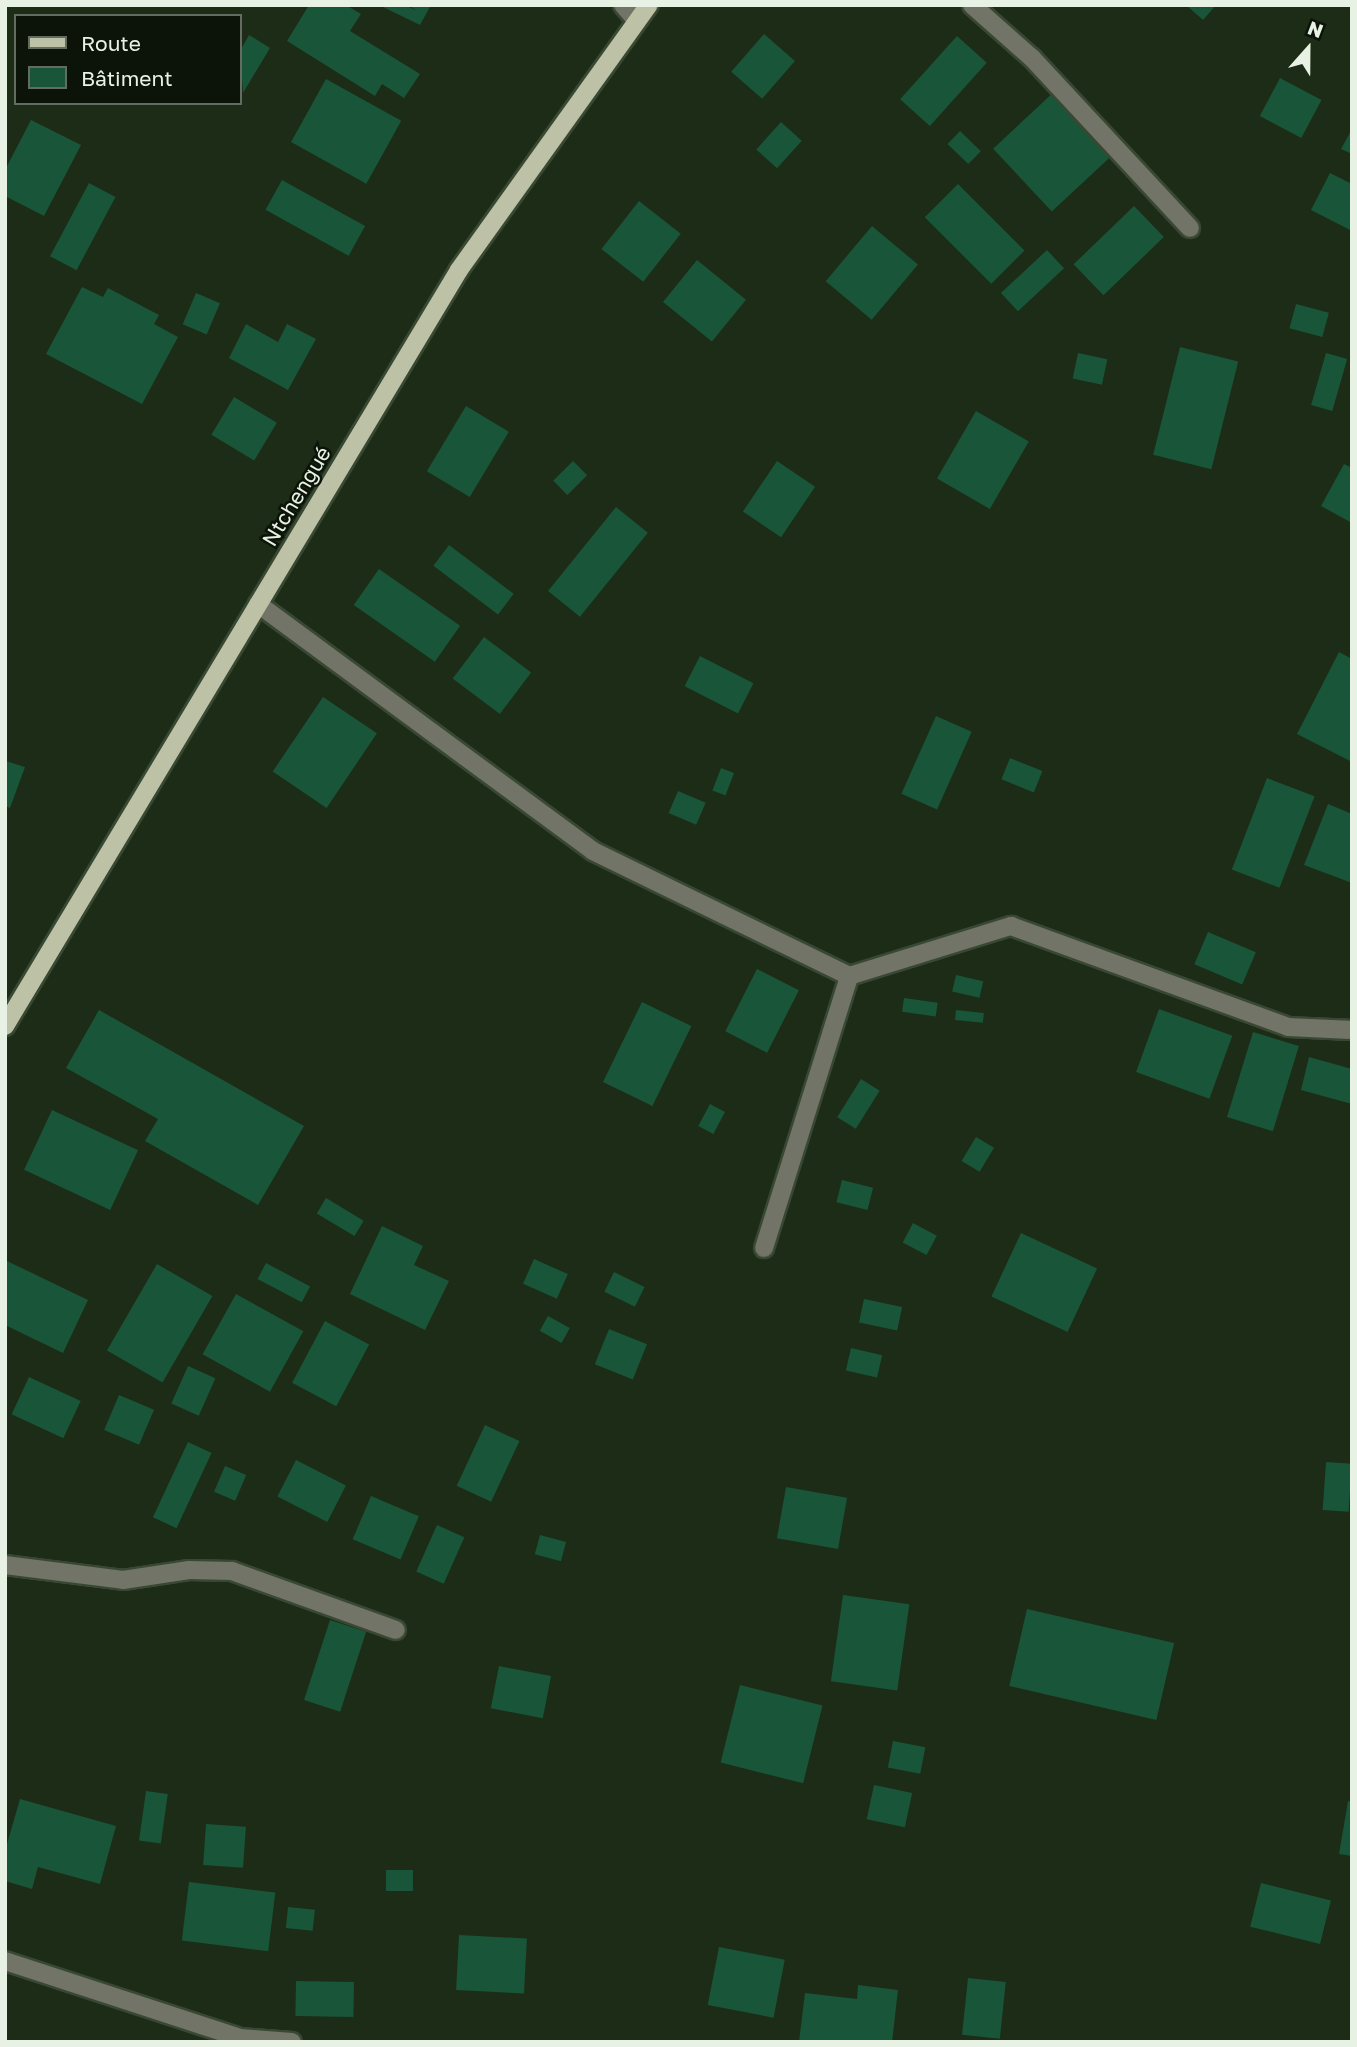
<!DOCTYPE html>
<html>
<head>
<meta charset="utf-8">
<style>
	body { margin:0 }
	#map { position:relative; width:1357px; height:2047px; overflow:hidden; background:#1d2c16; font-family:"Golos Text",sans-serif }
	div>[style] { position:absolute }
	.building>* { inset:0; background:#195539; transform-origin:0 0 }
	.roads { filter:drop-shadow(2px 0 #394833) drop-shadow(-2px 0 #394833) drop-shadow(0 2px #394833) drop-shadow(0 -2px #394833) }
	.minor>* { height:18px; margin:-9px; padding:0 9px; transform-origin:9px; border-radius:9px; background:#727467 }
	.major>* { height:18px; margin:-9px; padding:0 9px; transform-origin:9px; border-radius:9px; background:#bdc1a6 }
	span { translate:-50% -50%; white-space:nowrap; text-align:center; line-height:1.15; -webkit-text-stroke:5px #0c1309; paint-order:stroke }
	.street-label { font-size:21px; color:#e8f2e4 }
	.frame { position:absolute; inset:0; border:7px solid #e8f2e4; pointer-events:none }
	.legend { position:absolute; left:14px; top:14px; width:228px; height:91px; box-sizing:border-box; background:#0c1309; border:2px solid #646c61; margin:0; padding:9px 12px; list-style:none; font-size:21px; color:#e8f2e4 }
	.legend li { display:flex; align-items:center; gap:14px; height:35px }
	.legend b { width:35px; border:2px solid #646c61 }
	.north { position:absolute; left:1273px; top:14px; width:70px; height:70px; -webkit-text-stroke:5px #0c1309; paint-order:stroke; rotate:21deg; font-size:19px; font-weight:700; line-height:28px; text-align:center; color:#e8f2e4 }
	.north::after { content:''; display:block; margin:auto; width:24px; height:32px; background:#e8f2e4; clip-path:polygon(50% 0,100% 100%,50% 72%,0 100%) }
</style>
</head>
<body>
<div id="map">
	<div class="building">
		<div style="clip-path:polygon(309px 5px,346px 5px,361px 14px,350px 31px,420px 74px,404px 98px,382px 84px,375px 96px,287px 41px)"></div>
		<div style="clip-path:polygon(379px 5px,405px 5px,417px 11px,408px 5px,431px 5px,420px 25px)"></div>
		<div style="clip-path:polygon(1186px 5px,1216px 5px,1203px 20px)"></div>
		<div style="left:764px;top:34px;width:41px;height:50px;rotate:41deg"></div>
		<div style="clip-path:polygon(249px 35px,270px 48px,243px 93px,240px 51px)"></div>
		<div style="left:957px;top:36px;width:40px;height:85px;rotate:42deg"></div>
		<div style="left:1280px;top:78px;width:47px;height:43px;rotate:28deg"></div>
		<div style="left:326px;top:79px;width:86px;height:72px;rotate:29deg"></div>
		<div style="left:1056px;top:90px;width:86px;height:86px;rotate:47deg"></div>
		<div style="clip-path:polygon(31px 120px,81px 145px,44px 216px,5px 196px,5px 170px)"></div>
		<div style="left:781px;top:122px;width:28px;height:37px;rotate:42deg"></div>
		<div style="clip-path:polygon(1352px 129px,1352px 154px,1341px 149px)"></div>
		<div style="left:960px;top:131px;width:29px;height:18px;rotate:44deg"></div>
		<div style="clip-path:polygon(1330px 173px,1352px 184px,1352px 231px,1311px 210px)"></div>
		<div style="left:282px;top:180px;width:95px;height:34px;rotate:29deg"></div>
		<div style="left:89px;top:183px;width:30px;height:83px;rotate:28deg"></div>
		<div style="left:958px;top:184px;width:94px;height:47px;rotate:45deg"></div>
		<div style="left:639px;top:201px;width:53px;height:61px;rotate:38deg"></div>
		<div style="left:1134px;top:206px;width:43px;height:84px;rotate:46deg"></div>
		<div style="left:872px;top:226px;width:60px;height:72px;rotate:40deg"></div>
		<div style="left:1047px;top:250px;width:25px;height:63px;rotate:47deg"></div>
		<div style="left:697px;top:260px;width:63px;height:54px;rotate:39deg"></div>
		<div style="clip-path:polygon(82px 287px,103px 297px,108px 288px,159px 315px,154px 324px,178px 337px,142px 404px,46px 354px)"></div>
		<div style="left:196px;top:293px;width:26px;height:34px;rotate:23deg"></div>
		<div style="left:1296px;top:304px;width:34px;height:25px;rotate:15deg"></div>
		<div style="clip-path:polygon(246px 324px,278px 342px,287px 324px,316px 339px,288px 390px,229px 358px)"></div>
		<div style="left:1180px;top:347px;width:60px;height:111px;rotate:14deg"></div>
		<div style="left:1078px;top:353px;width:30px;height:26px;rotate:12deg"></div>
		<div style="left:1326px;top:353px;width:22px;height:54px;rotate:16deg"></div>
		<div style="left:234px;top:397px;width:50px;height:44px;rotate:31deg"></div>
		<div style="left:466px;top:406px;width:50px;height:76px;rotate:31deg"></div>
		<div style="left:976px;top:411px;width:61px;height:78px;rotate:30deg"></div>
		<div style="left:573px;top:461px;width:20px;height:28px;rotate:45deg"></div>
		<div style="left:777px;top:461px;width:46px;height:61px;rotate:34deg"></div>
		<div style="clip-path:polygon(1344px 464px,1352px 468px,1352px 523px,1321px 506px)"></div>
		<div style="left:616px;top:507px;width:41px;height:108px;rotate:39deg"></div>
		<div style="left:449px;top:545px;width:81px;height:26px;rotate:37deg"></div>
		<div style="left:379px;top:569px;width:99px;height:44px;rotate:35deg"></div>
		<div style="left:484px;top:637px;width:59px;height:52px;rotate:37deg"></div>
		<div style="clip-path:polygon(1339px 652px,1352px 659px,1352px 762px,1297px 734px)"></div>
		<div style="left:700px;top:656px;width:60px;height:34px;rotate:27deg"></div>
		<div style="left:323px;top:697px;width:65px;height:90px;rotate:34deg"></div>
		<div style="left:936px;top:716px;width:39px;height:85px;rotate:24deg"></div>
		<div style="left:1010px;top:758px;width:35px;height:23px;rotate:22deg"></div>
		<div style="clip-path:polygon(6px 761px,25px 767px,10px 808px,5px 806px)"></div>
		<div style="left:721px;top:768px;width:14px;height:24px;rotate:21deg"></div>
		<div style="left:1267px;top:778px;width:51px;height:98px;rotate:21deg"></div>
		<div style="left:678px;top:791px;width:30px;height:24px;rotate:23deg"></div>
		<div style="clip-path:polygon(1328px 804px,1352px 814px,1352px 883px,1304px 865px)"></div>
		<div style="left:1208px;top:932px;width:52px;height:35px;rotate:23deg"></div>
		<div style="left:757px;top:969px;width:47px;height:70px;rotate:27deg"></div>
		<div style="left:956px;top:975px;width:28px;height:17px;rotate:13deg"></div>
		<div style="left:904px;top:998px;width:34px;height:14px;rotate:8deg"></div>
		<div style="left:642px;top:1002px;width:55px;height:89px;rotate:26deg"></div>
		<div style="left:1159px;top:1009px;width:78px;height:67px;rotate:20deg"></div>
		<div style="clip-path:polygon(99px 1010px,304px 1126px,258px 1205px,145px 1141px,158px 1119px,66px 1068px)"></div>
		<div style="left:956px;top:1010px;width:28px;height:10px;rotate:6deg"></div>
		<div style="left:1253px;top:1032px;width:48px;height:89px;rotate:17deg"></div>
		<div style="clip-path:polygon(1309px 1057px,1352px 1069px,1352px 1104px,1301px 1090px)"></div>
		<div style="left:861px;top:1079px;width:22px;height:45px;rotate:32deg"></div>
		<div style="left:710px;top:1104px;width:17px;height:25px;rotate:28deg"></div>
		<div style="left:52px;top:1110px;width:95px;height:66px;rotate:25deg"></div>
		<div style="left:976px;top:1137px;width:21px;height:28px;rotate:31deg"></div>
		<div style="left:842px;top:1180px;width:32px;height:23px;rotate:14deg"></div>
		<div style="left:326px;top:1198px;width:44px;height:18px;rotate:31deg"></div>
		<div style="left:913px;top:1223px;width:27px;height:22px;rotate:28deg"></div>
		<div style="clip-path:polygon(382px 1226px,423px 1246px,414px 1265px,449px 1281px,425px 1330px,350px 1294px)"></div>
		<div style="left:1021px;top:1233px;width:84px;height:70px;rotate:25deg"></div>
		<div style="left:534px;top:1259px;width:37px;height:27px;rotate:24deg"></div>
		<div style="clip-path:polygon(5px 1260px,88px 1300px,63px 1353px,5px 1325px)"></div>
		<div style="left:266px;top:1263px;width:50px;height:18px;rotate:28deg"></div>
		<div style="left:157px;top:1264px;width:64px;height:100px;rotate:30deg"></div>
		<div style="left:614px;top:1272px;width:34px;height:22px;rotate:26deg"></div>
		<div style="left:236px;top:1294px;width:77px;height:69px;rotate:29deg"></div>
		<div style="left:864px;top:1299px;width:39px;height:24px;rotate:12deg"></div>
		<div style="left:548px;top:1316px;width:25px;height:17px;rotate:29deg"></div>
		<div style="left:325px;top:1321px;width:50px;height:70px;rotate:28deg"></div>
		<div style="left:609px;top:1329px;width:41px;height:38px;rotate:22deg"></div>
		<div style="left:851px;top:1348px;width:32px;height:23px;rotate:13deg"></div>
		<div style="left:188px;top:1366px;width:30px;height:41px;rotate:24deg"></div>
		<div style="left:29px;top:1377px;width:57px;height:41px;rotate:25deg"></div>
		<div style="left:119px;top:1395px;width:38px;height:38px;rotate:23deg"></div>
		<div style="left:485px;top:1425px;width:38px;height:67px;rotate:25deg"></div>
		<div style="left:188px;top:1442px;width:26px;height:83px;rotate:25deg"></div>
		<div style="left:296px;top:1460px;width:56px;height:41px;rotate:27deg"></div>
		<div style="left:1326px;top:1462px;width:26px;height:48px;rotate:4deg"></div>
		<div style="left:225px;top:1466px;width:23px;height:28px;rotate:23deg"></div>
		<div style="left:786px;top:1487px;width:62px;height:52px;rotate:10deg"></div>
		<div style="left:371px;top:1496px;width:52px;height:47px;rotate:23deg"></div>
		<div style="left:437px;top:1525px;width:30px;height:51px;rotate:24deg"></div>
		<div style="left:540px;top:1535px;width:27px;height:20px;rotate:15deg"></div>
		<div style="left:843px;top:1595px;width:67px;height:87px;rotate:8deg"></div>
		<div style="left:1027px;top:1609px;width:151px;height:79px;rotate:13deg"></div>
		<div style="left:330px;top:1620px;width:38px;height:84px;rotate:18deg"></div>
		<div style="left:499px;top:1666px;width:53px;height:43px;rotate:11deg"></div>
		<div style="left:740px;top:1685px;width:85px;height:80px;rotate:14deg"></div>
		<div style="left:893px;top:1741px;width:33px;height:27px;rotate:11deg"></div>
		<div style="left:874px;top:1785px;width:39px;height:35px;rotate:12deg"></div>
		<div style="left:146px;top:1791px;width:22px;height:50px;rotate:8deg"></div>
		<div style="clip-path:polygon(20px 1799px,116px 1826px,100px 1884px,38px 1867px,32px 1889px,5px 1881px,5px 1851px)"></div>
		<div style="clip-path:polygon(1348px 1801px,1352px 1802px,1352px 1856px,1339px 1854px)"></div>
		<div style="left:206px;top:1824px;width:40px;height:41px;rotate:4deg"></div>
		<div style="left:386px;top:1870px;width:27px;height:21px"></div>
		<div style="left:189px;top:1882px;width:87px;height:59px;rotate:7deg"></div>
		<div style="left:1261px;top:1883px;width:72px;height:45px;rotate:14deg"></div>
		<div style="left:288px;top:1907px;width:27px;height:21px;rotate:6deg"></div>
		<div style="left:459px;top:1935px;width:68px;height:55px;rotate:3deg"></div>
		<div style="left:719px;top:1947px;width:67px;height:59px;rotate:11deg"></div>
		<div style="left:968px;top:1978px;width:38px;height:57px;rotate:6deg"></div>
		<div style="left:296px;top:1981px;width:58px;height:35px;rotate:1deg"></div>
		<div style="clip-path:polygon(858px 1985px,898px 1990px,892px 2042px,799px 2042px,805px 1993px,857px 1999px)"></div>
	</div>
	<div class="roads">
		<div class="minor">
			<div style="left:623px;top:5px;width:20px;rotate:49deg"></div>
			<div style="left:972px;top:5px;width:80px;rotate:41.5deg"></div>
			<div style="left:1032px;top:58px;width:232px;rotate:47.1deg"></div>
			<div style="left:258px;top:604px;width:416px;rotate:36.4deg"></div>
			<div style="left:593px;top:851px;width:285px;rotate:26deg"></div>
			<div style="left:849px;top:976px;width:170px;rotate:-17.2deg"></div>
			<div style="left:1011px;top:926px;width:295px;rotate:20deg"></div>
			<div style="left:1288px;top:1027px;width:64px;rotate:2.7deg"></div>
			<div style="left:764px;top:1248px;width:285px;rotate:-72.6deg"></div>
			<div style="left:5px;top:1565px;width:119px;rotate:7.2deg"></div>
			<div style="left:123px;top:1580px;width:67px;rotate:-8.6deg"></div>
			<div style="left:189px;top:1570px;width:43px;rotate:1.3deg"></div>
			<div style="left:232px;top:1571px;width:174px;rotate:19.8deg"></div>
			<div style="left:5px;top:1961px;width:247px;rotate:18.1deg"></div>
			<div style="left:240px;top:2038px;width:52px;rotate:4.4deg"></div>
		</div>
		<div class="major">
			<div style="left:5px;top:1026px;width:882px;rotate:-59.01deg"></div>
			<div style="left:459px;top:270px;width:326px;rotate:-54.4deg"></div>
		</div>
	</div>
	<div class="street-label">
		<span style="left:296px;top:496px;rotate:-59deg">Ntchengué</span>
	</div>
	<div class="frame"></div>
	<ul class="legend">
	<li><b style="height:9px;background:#bdc1a6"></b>Route</li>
	<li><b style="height:19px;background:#195539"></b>Bâtiment</li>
	</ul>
	<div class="north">N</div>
</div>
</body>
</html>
